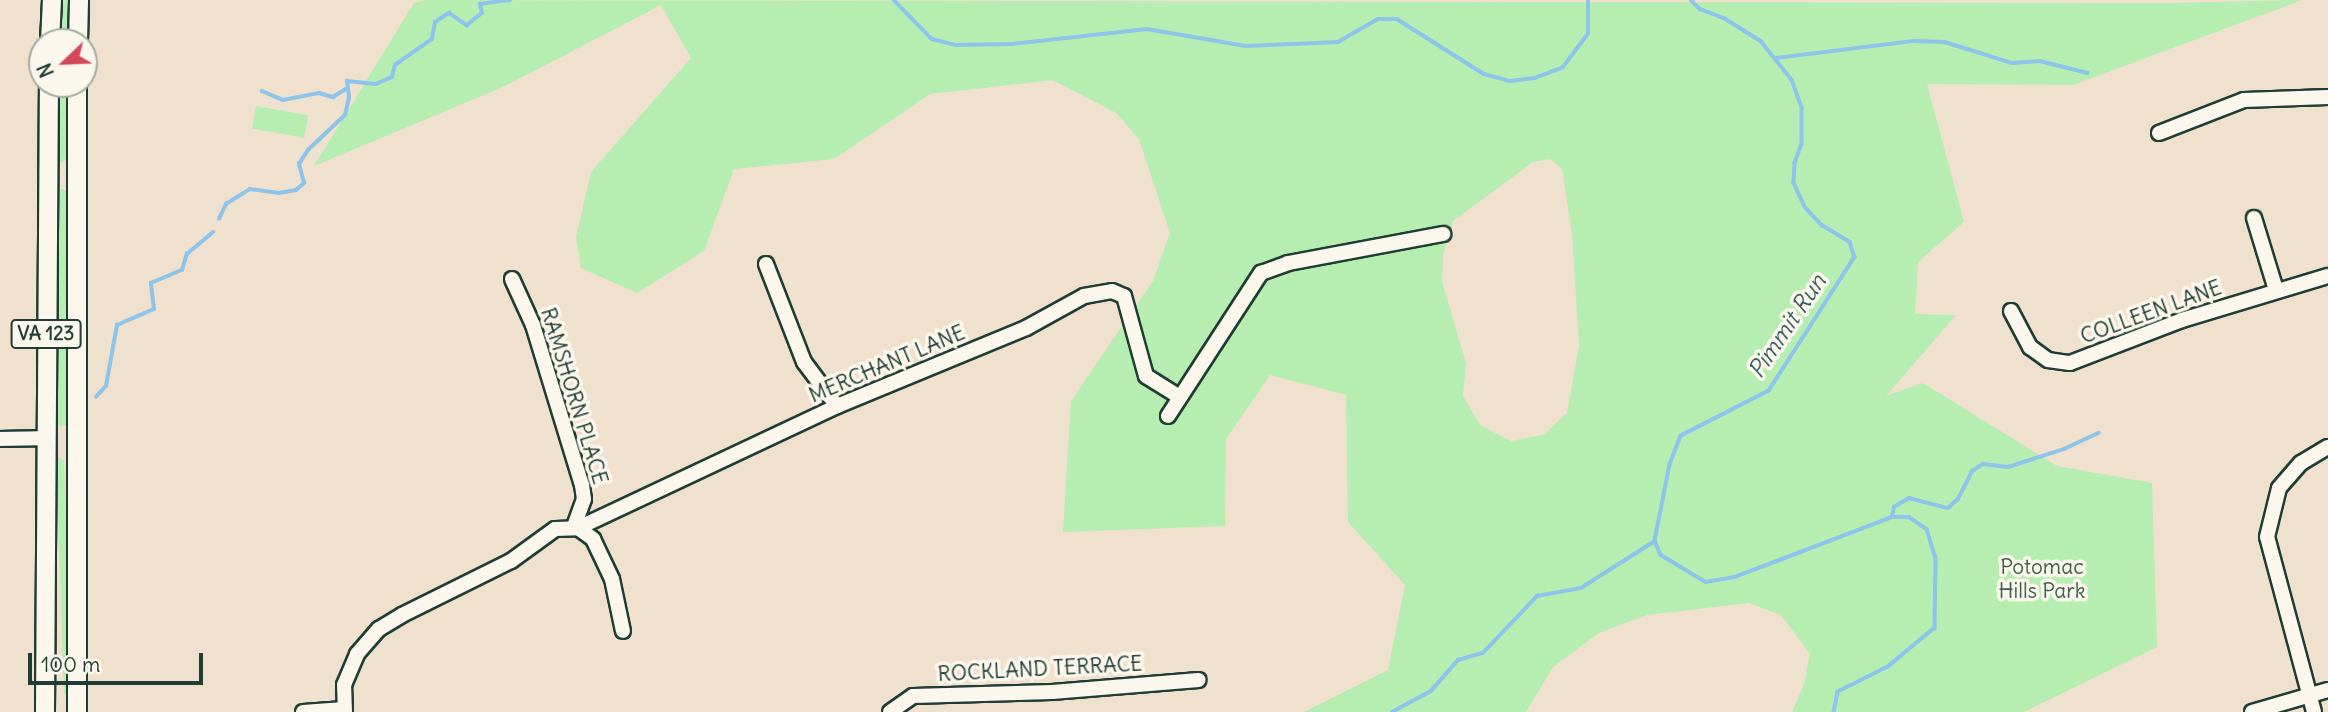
<!DOCTYPE html>
<html>
<head>
<meta charset="utf-8">
<style>
	body { margin:0 }
	#map { position:relative; width:2328px; height:712px; overflow:hidden; background:#f0e0ce; font-family:Delius,sans-serif }
	div>[style] { position:absolute }
	.green>* { inset:0; background:#b6edb0; transform-origin:0 0 }
	.stream>* { height:3.5px; margin:-1.75px; padding:0 1.75px; transform-origin:1.75px; border-radius:1.75px; background:#8dc4eb }
	.roads { filter:drop-shadow(2px 0 #1f3d34) drop-shadow(-2px 0 #1f3d34) drop-shadow(0 2px #1f3d34) drop-shadow(0 -2px #1f3d34) }
	.minor>* { height:14px; margin:-7px; padding:0 7px; transform-origin:7px; border-radius:7px; background:#fbf7ec }
	.major>* { height:18px; margin:-9px; padding:0 9px; transform-origin:9px; border-radius:9px; background:#fbf7ec }
	span { translate:-50% -50%; white-space:nowrap; text-align:center; line-height:1.15; -webkit-text-stroke:7px #fbf7ec; paint-order:stroke }
	.shield-label span { padding:2px 5px; background:#fbf7ec; border:2px solid; border-radius:5px; -webkit-text-stroke-width:0 }
	.shield-label { font-size:19px; color:#1f3d34; font-weight:700 }
	.street-label { font-size:21px; color:#1f3d34 }
	.park-label { font-size:21px; color:#3d604d }
	.water-label { font-size:23px; color:#3a5f62; font-style:italic }
	.north { position:absolute; left:28px; top:28px; width:70px; height:70px; box-sizing:border-box; background:#fbf7ec; border:2px solid #a3ada2; border-radius:50%; rotate:247deg; font-size:19px; font-weight:700; line-height:28px; text-align:center; color:#1f3d34 }
	.north::after { content:''; display:block; margin:auto; width:24px; height:32px; background:#d1495b; clip-path:polygon(50% 0,100% 100%,50% 72%,0 100%) }
	.scale { position:absolute; left:28px; top:653px; width:175px; height:32px; box-sizing:border-box; border:4px solid #1f3d34; border-top:0; padding-left:9px; font-size:21px; line-height:24px; white-space:nowrap; color:#1f3d34; -webkit-text-stroke:5px #fbf7ec; paint-order:stroke }
</style>
</head>
<body>
<div id="map">
	<div class="green">
		<div style="left:59px;top:0;width:15px;height:42px"></div>
		<div style="clip-path:polygon(evenodd,426px 0,2166px 3px,2302px 0,2073px 85px,1927px 84px,1964px 222px,1918px 262px,1915px 314px,1956px 315px,1886px 396px,1923px 383px,2057px 466px,2152px 483px,2157px 647px,2024px 712px,1792px 712px,1804px 684px,1810px 654px,1781px 615px,1749px 603px,1647px 615px,1599px 633px,1553px 667px,1526px 712px,1304px 712px,1388px 670px,1405px 585px,1348px 522px,1346px 395px,1270px 375px,1226px 439px,1225px 526px,1063px 532px,1071px 401px,1153px 281px,1170px 233px,1139px 139px,1116px 113px,1053px 80px,930px 94px,834px 159px,734px 169px,704px 251px,637px 293px,581px 268px,576px 237px,591px 172px,691px 58px,661px 5px,503px 87px,314px 166px,414px 3px,426px 0,1550px 159px,1562px 169px,1572px 233px,1579px 346px,1567px 413px,1543px 435px,1511px 441px,1480px 425px,1463px 396px,1466px 363px,1442px 282px,1443px 255px,1453px 221px,1533px 162px,1550px 159px)"></div>
		<div style="clip-path:polygon(56px 84px,72px 84px,71px 155px,62px 163px,54px 158px)"></div>
		<div style="left:256px;top:106px;width:53px;height:23px;rotate:10deg"></div>
		<div style="clip-path:polygon(63px 189px,70px 194px,68px 424px,60px 427px,53px 419px,56px 190px)"></div>
		<div style="clip-path:polygon(56px 456px,64px 460px,70px 644px,69px 691px,64px 695px)"></div>
	</div>
	<div class="stream">
		<div style="left:894px;top:0;width:54px;rotate:45.7deg"></div>
		<div style="left:932px;top:39px;width:25px;rotate:14deg"></div>
		<div style="left:956px;top:45px;width:56px;rotate:-1deg"></div>
		<div style="left:1012px;top:44px;width:136px;rotate:-6.3deg"></div>
		<div style="left:1147px;top:29px;width:100px;rotate:9.7deg"></div>
		<div style="left:1246px;top:46px;width:92px;rotate:-2.5deg"></div>
		<div style="left:1338px;top:42px;width:46px;rotate:-29.9deg"></div>
		<div style="left:1378px;top:19px;width:19px"></div>
		<div style="left:1397px;top:19px;width:103px;rotate:32.3deg"></div>
		<div style="left:1484px;top:74px;width:27px;rotate:15deg"></div>
		<div style="left:1510px;top:81px;width:25px;rotate:-7deg"></div>
		<div style="left:1535px;top:78px;width:30px;rotate:-21deg"></div>
		<div style="left:1563px;top:67px;width:41px;rotate:-52.9deg"></div>
		<div style="left:1588px;top:34px;width:34px;rotate:-90deg"></div>
		<div style="left:1691px;top:0;width:13px;rotate:45deg"></div>
		<div style="left:1700px;top:9px;width:26px;rotate:21deg"></div>
		<div style="left:1724px;top:18px;width:44px;rotate:31.9deg"></div>
		<div style="left:1761px;top:41px;width:50px;rotate:51.5deg"></div>
		<div style="left:1792px;top:80px;width:30px;rotate:70deg"></div>
		<div style="left:1802px;top:108px;width:36px;rotate:90deg"></div>
		<div style="left:1802px;top:144px;width:20px;rotate:110deg"></div>
		<div style="left:1795px;top:163px;width:20px;rotate:93deg"></div>
		<div style="left:1794px;top:183px;width:26px;rotate:65deg"></div>
		<div style="left:1805px;top:207px;width:25px;rotate:47deg"></div>
		<div style="left:1822px;top:225px;width:33px;rotate:31deg"></div>
		<div style="left:1850px;top:242px;width:16px;rotate:72deg"></div>
		<div style="left:1855px;top:257px;width:159px;rotate:122.7deg"></div>
		<div style="left:1769px;top:391px;width:99px;rotate:152.9deg"></div>
		<div style="left:1681px;top:436px;width:31px;rotate:111deg"></div>
		<div style="left:1670px;top:465px;width:77px;rotate:101.2deg"></div>
		<div style="left:1655px;top:541px;width:15px;rotate:67deg"></div>
		<div style="left:1661px;top:555px;width:52px;rotate:31deg"></div>
		<div style="left:1706px;top:582px;width:29px;rotate:-10deg"></div>
		<div style="left:1735px;top:577px;width:168px;rotate:-20.9deg"></div>
		<div style="left:1892px;top:517px;width:17px"></div>
		<div style="left:1909px;top:517px;width:22px;rotate:34deg"></div>
		<div style="left:1927px;top:529px;width:30px;rotate:73deg"></div>
		<div style="left:1936px;top:558px;width:70px;rotate:90.8deg"></div>
		<div style="left:1935px;top:628px;width:61px;rotate:140.3deg"></div>
		<div style="left:1888px;top:667px;width:56px;rotate:153.4deg"></div>
		<div style="left:1838px;top:692px;width:20px;rotate:101deg"></div>
		<div style="left:1777px;top:58px;width:138px;rotate:-7.1deg"></div>
		<div style="left:1914px;top:41px;width:31px;rotate:2deg"></div>
		<div style="left:1945px;top:42px;width:70px;rotate:17.4deg"></div>
		<div style="left:2012px;top:63px;width:28px;rotate:-4deg"></div>
		<div style="left:2040px;top:61px;width:49px;rotate:14deg"></div>
		<div style="left:262px;top:91px;width:23px;rotate:23deg"></div>
		<div style="left:283px;top:100px;width:37px;rotate:-11deg"></div>
		<div style="left:319px;top:93px;width:15px;rotate:16deg"></div>
		<div style="left:333px;top:97px;width:15px;rotate:-32deg"></div>
		<div style="left:219px;top:219px;width:17px;rotate:-65deg"></div>
		<div style="left:226px;top:204px;width:28px;rotate:-32deg"></div>
		<div style="left:250px;top:189px;width:29px;rotate:8deg"></div>
		<div style="left:279px;top:193px;width:17px;rotate:-10deg"></div>
		<div style="left:296px;top:190px;width:11px;rotate:-41deg"></div>
		<div style="left:304px;top:183px;width:20px;rotate:-105deg"></div>
		<div style="left:299px;top:164px;width:17px;rotate:-57deg"></div>
		<div style="left:308px;top:150px;width:51px;rotate:-43.4deg"></div>
		<div style="left:345px;top:115px;width:18px;rotate:-77deg"></div>
		<div style="left:349px;top:97px;width:16px;rotate:-97deg"></div>
		<div style="left:347px;top:81px;width:29px;rotate:6deg"></div>
		<div style="left:376px;top:84px;width:17px;rotate:-24deg"></div>
		<div style="left:392px;top:77px;width:12px;rotate:-76deg"></div>
		<div style="left:395px;top:65px;width:45px;rotate:-35.1deg"></div>
		<div style="left:432px;top:39px;width:17px;rotate:-80deg"></div>
		<div style="left:435px;top:22px;width:17px;rotate:-33deg"></div>
		<div style="left:449px;top:13px;width:22px;rotate:34deg"></div>
		<div style="left:467px;top:25px;width:19px;rotate:-39deg"></div>
		<div style="left:482px;top:13px;width:9px;rotate:-103deg"></div>
		<div style="left:480px;top:4px;width:30px;rotate:-8deg"></div>
		<div style="left:96px;top:397px;width:15px;rotate:-48deg"></div>
		<div style="left:106px;top:386px;width:62px;rotate:-79.8deg"></div>
		<div style="left:117px;top:325px;width:40px;rotate:-23.4deg"></div>
		<div style="left:154px;top:309px;width:26px;rotate:-97deg"></div>
		<div style="left:151px;top:283px;width:34px;rotate:-23deg"></div>
		<div style="left:182px;top:270px;width:17px;rotate:-73deg"></div>
		<div style="left:187px;top:254px;width:34px;rotate:-40deg"></div>
		<div style="left:1892px;top:517px;width:10px;rotate:-79deg"></div>
		<div style="left:1894px;top:507px;width:17px;rotate:-31deg"></div>
		<div style="left:1909px;top:498px;width:40px;rotate:14.4deg"></div>
		<div style="left:1948px;top:508px;width:13px;rotate:-42deg"></div>
		<div style="left:1958px;top:499px;width:31px;rotate:-63deg"></div>
		<div style="left:1972px;top:471px;width:13px;rotate:-32deg"></div>
		<div style="left:1983px;top:464px;width:25px;rotate:7deg"></div>
		<div style="left:2008px;top:467px;width:59px;rotate:-17.8deg"></div>
		<div style="left:2064px;top:449px;width:38px;rotate:-25deg"></div>
		<div style="left:1392px;top:712px;width:44px;rotate:-28.3deg"></div>
		<div style="left:1431px;top:691px;width:41px;rotate:-48.9deg"></div>
		<div style="left:1458px;top:660px;width:26px;rotate:-16deg"></div>
		<div style="left:1483px;top:653px;width:79px;rotate:-46.5deg"></div>
		<div style="left:1537px;top:596px;width:45px;rotate:-10.3deg"></div>
		<div style="left:1581px;top:588px;width:88px;rotate:-32.4deg"></div>
	</div>
	<div class="roads">
		<div class="minor">
			<div style="left:2159px;top:133px;width:91px;rotate:-21.2deg"></div>
			<div style="left:2244px;top:100px;width:84px;rotate:-2deg"></div>
			<div style="left:2254px;top:218px;width:75px;rotate:73deg"></div>
			<div style="left:766px;top:264px;width:105px;rotate:68.8deg"></div>
			<div style="left:804px;top:362px;width:55px;rotate:53.1deg"></div>
			<div style="left:512px;top:279px;width:51px;rotate:65.5deg"></div>
			<div style="left:533px;top:325px;width:167px;rotate:73deg"></div>
			<div style="left:582px;top:485px;width:14px;rotate:82deg"></div>
			<div style="left:584px;top:499px;width:30px;rotate:110deg"></div>
			<div style="left:2011px;top:311px;width:41px;rotate:62.2deg"></div>
			<div style="left:2030px;top:347px;width:22px;rotate:36deg"></div>
			<div style="left:2048px;top:360px;width:22px;rotate:8deg"></div>
			<div style="left:2070px;top:363px;width:120px;rotate:-21deg"></div>
			<div style="left:2182px;top:320px;width:152px;rotate:-16.8deg"></div>
			<div style="left:1168px;top:416px;width:171px;rotate:-57deg"></div>
			<div style="left:1261px;top:273px;width:29px;rotate:-20deg"></div>
			<div style="left:1288px;top:263px;width:158px;rotate:-10.6deg"></div>
			<div style="left:0;top:439px;width:46px;rotate:-1.2deg"></div>
			<div style="left:578px;top:528px;width:19px;rotate:36deg"></div>
			<div style="left:593px;top:539px;width:44px;rotate:64.6deg"></div>
			<div style="left:612px;top:579px;width:53px;rotate:78.1deg"></div>
			<div style="left:303px;top:712px;width:41px;rotate:-4.2deg"></div>
			<div style="left:345px;top:712px;width:27px;rotate:-92deg"></div>
			<div style="left:344px;top:685px;width:34px;rotate:-67deg"></div>
			<div style="left:357px;top:654px;width:33px;rotate:-49deg"></div>
			<div style="left:379px;top:629px;width:27px;rotate:-31deg"></div>
			<div style="left:402px;top:615px;width:122px;rotate:-26.4deg"></div>
			<div style="left:511px;top:561px;width:54px;rotate:-36deg"></div>
			<div style="left:555px;top:529px;width:23px;rotate:-2deg"></div>
			<div style="left:578px;top:528px;width:286px;rotate:-25.2deg"></div>
			<div style="left:837px;top:406px;width:204px;rotate:-22.4deg"></div>
			<div style="left:1026px;top:328px;width:66px;rotate:-28.9deg"></div>
			<div style="left:1084px;top:296px;width:28px;rotate:-10deg"></div>
			<div style="left:1112px;top:291px;width:13px;rotate:23deg"></div>
			<div style="left:1124px;top:296px;width:83px;rotate:74.6deg"></div>
			<div style="left:1146px;top:376px;width:39px;rotate:32deg"></div>
			<div style="left:890px;top:712px;width:28px;rotate:-35deg"></div>
			<div style="left:913px;top:696px;width:139px;rotate:-1.6deg"></div>
			<div style="left:1052px;top:692px;width:147px;rotate:-4.7deg"></div>
			<div style="left:2252px;top:712px;width:79px;rotate:-16.1deg"></div>
			<div style="left:2314px;top:712px;width:181px;rotate:-105deg"></div>
			<div style="left:2267px;top:537px;width:50px;rotate:-76.2deg"></div>
			<div style="left:2279px;top:488px;width:33px;rotate:-49deg"></div>
			<div style="left:2301px;top:463px;width:31px;rotate:-31deg"></div>
		</div>
		<div class="major">
			<div style="left:50px;top:42px;width:42px;rotate:-87.3deg"></div>
			<div style="left:78px;top:42px;width:42px;rotate:-88.6deg"></div>
			<div style="left:77px;top:84px;width:628px;rotate:90deg"></div>
			<div style="left:45px;top:712px;width:628px;rotate:-89.64deg"></div>
		</div>
	</div>
	<div class="shield-label">
		<span style="left:46px;top:334px">VA 123</span>
	</div>
	<div class="street-label">
		<span style="left:2151px;top:312px;rotate:-20deg">COLLEEN LANE</span>
		<span style="left:887px;top:364px;rotate:-23deg">MERCHANT LANE</span>
		<span style="left:574px;top:396px;rotate:73deg">RAMSHORN PLACE</span>
		<span style="left:1040px;top:669px;rotate:-3deg">ROCKLAND TERRACE</span>
	</div>
	<div class="park-label">
		<span style="left:2042px;top:579px">Potomac<br>Hills Park</span>
	</div>
	<div class="water-label">
		<span style="left:1787px;top:326px;rotate:-56deg">Pimmit Run</span>
	</div>
	<div class="north">N</div>
	<div class="scale">100 m</div>
</div>
</body>
</html>
